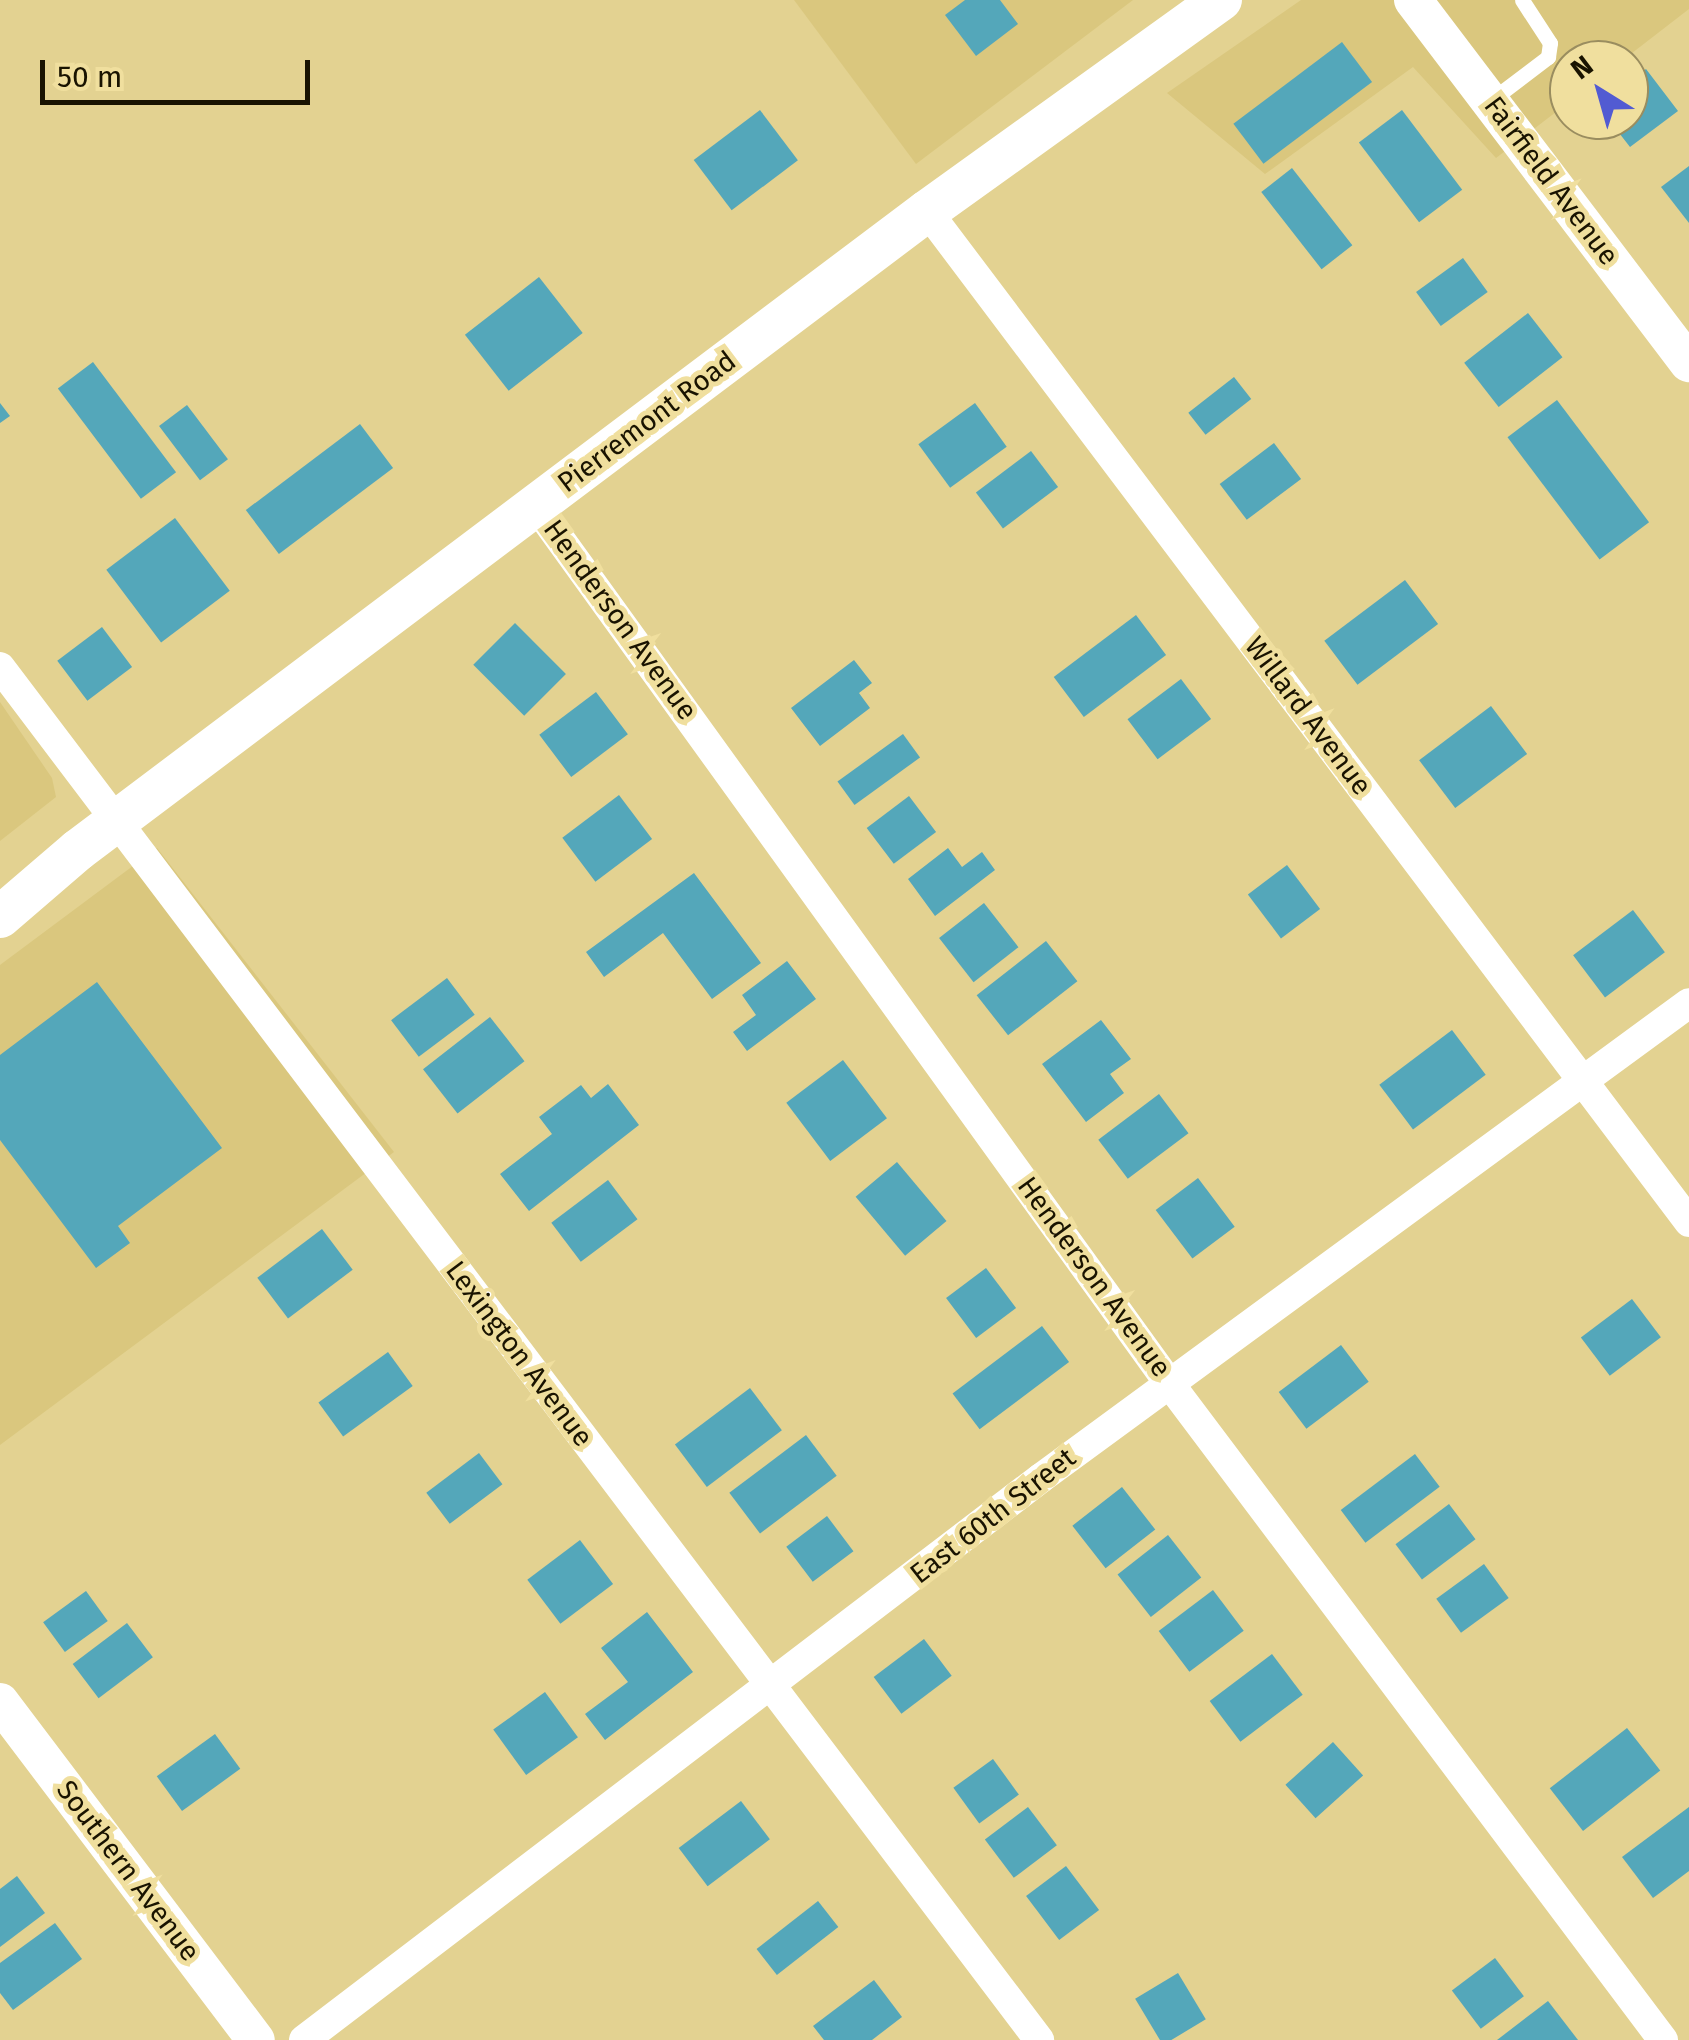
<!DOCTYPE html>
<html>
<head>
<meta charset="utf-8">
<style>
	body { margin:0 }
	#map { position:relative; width:1689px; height:2040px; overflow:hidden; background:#e3d291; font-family:"Fira Sans",sans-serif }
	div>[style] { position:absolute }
	.built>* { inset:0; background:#dac77e }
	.building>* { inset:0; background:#54a7ba; transform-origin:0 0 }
	.service>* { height:15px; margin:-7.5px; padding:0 7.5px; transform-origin:7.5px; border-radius:7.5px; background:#fff }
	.minor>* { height:30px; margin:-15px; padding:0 15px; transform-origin:15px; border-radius:15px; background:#fff }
	.tertiary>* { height:38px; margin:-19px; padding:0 19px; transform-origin:19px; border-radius:19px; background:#fff }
	.secondary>* { height:42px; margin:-21px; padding:0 21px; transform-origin:21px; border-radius:21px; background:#fff }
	span { translate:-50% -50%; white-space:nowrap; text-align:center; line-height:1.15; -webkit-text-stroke:10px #f0df9e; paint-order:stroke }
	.street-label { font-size:28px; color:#191300 }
	.north { position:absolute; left:1549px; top:40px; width:100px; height:100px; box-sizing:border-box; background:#f0df9e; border:2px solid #9a8d5f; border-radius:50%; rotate:323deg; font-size:28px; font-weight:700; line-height:40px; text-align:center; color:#191300 }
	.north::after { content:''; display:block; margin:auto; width:35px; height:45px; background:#525bd2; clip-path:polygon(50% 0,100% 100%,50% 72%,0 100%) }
	.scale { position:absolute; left:40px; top:60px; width:270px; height:45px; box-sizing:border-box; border:5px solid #191300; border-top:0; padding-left:12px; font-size:30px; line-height:35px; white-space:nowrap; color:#191300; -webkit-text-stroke:8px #f0df9e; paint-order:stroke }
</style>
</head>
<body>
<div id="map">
	<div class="built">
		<div style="clip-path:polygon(794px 0,1133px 0,916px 164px)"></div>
		<div style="clip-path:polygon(1301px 0,1689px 0,1689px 9px,1623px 60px,1569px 60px,1569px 102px,1496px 158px,1413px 67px,1265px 174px,1167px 93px)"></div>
		<div style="clip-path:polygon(0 702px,52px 778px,56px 797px,0 841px)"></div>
		<div style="clip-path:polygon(157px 848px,394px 1152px,0 1445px,0 965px)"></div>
	</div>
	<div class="building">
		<div style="clip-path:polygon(965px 0,1000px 0,1018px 24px,976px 56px,945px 15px)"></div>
		<div style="left:1342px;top:42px;width:50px;height:136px;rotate:53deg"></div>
		<div style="clip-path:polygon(1646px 69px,1678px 111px,1630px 147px,1609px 120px,1629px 120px,1629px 82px)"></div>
		<div style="left:760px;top:110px;width:63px;height:83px;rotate:53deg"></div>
		<div style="left:1402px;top:110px;width:100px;height:54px;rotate:53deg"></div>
		<div style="clip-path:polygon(1689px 166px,1689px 223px,1661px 187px)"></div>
		<div style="left:1292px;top:168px;width:98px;height:39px;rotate:52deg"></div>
		<div style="left:1463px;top:258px;width:42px;height:58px;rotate:54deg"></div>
		<div style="left:539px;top:277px;width:71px;height:94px;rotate:52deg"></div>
		<div style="left:1528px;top:313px;width:56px;height:81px;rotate:52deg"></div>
		<div style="left:93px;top:362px;width:138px;height:44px;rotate:53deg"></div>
		<div style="left:1234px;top:377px;width:28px;height:58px;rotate:52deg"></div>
		<div style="left:1557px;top:400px;width:153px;height:62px;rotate:53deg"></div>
		<div style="clip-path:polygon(0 403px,10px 416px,0 423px)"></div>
		<div style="left:975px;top:403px;width:54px;height:70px;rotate:54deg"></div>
		<div style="left:187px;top:405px;width:68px;height:35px;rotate:53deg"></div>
		<div style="left:360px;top:424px;width:55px;height:143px;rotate:53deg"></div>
		<div style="left:1274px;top:443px;width:45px;height:68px;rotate:53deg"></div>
		<div style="left:1031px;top:451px;width:45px;height:69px;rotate:53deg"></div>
		<div style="left:175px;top:518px;width:91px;height:86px;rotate:53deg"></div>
		<div style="left:1405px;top:580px;width:55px;height:101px;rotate:53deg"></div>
		<div style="left:1136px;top:615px;width:50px;height:103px;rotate:53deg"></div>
		<div style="left:515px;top:623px;width:72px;height:59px;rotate:45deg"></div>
		<div style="left:102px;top:627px;width:50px;height:56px;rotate:53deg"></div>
		<div style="clip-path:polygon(854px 660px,872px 683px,859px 693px,870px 708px,820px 746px,791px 708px)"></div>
		<div style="left:1181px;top:679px;width:50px;height:67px;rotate:53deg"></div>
		<div style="left:596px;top:692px;width:53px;height:71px;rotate:53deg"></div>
		<div style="left:1491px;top:706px;width:60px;height:90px;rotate:53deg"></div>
		<div style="left:903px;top:734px;width:29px;height:81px;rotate:54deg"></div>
		<div style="left:619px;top:795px;width:55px;height:71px;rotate:53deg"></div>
		<div style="left:909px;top:796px;width:45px;height:53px;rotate:53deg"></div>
		<div style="clip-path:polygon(948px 848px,962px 867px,982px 852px,995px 870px,935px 916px,908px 879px)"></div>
		<div style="left:1287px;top:865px;width:55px;height:49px;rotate:53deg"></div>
		<div style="clip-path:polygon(694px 873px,761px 963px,712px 999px,663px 933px,604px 977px,586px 952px)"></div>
		<div style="left:984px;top:903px;width:56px;height:57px;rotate:52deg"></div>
		<div style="left:1633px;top:910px;width:53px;height:75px;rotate:53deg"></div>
		<div style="left:1046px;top:941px;width:51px;height:88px;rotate:52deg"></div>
		<div style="clip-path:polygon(787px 961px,816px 999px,747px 1051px,733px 1032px,756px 1015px,742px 995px)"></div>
		<div style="left:447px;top:978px;width:46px;height:70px;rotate:53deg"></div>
		<div style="clip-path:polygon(97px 982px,222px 1148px,118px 1226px,130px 1243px,96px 1268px,0 1140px,0 1055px)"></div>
		<div style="left:490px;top:1017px;width:56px;height:85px;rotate:52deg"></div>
		<div style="clip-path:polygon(1101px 1020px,1131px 1059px,1110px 1074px,1124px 1093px,1086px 1122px,1042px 1064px)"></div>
		<div style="left:1452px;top:1030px;width:56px;height:91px;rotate:53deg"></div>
		<div style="left:843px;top:1060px;width:73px;height:71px;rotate:53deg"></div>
		<div style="clip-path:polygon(608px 1084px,639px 1125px,529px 1211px,500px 1174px,552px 1134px,539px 1117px,581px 1085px,591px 1098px)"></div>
		<div style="left:1159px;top:1094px;width:49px;height:76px;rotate:53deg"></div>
		<div style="left:897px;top:1162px;width:77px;height:54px;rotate:50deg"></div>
		<div style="left:1198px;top:1178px;width:61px;height:53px;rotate:53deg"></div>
		<div style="left:608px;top:1180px;width:49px;height:71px;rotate:53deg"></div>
		<div style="left:322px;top:1229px;width:51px;height:81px;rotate:53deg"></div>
		<div style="left:986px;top:1268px;width:50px;height:50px;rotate:53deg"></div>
		<div style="left:1632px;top:1299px;width:48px;height:64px;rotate:53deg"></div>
		<div style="left:1042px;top:1326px;width:45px;height:112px;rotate:53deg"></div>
		<div style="left:1341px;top:1345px;width:46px;height:78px;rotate:53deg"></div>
		<div style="left:388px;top:1352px;width:42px;height:86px;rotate:54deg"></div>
		<div style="left:750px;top:1388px;width:53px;height:94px;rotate:53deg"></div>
		<div style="left:806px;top:1435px;width:51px;height:96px;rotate:53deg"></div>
		<div style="left:479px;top:1453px;width:39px;height:66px;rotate:53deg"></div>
		<div style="left:1415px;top:1454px;width:41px;height:93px;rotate:53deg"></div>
		<div style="left:1122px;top:1487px;width:54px;height:63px;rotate:52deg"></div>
		<div style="left:1449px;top:1504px;width:44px;height:67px;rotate:53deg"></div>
		<div style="left:827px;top:1516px;width:44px;height:51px;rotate:53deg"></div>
		<div style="left:1168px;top:1535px;width:54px;height:64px;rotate:52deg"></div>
		<div style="left:580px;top:1540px;width:55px;height:66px;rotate:53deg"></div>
		<div style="left:1484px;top:1564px;width:42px;height:59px;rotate:54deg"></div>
		<div style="left:1213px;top:1590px;width:51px;height:68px;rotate:53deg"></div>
		<div style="left:86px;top:1591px;width:37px;height:53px;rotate:54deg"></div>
		<div style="clip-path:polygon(647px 1612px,693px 1672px,605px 1740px,585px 1714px,628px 1682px,601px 1648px)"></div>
		<div style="left:127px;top:1623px;width:43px;height:68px;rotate:53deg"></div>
		<div style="left:924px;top:1639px;width:46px;height:63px;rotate:53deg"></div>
		<div style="left:1272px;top:1654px;width:51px;height:78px;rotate:53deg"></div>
		<div style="left:545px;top:1692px;width:56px;height:64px;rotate:54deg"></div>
		<div style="left:1627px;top:1728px;width:54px;height:98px;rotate:52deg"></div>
		<div style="left:215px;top:1734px;width:43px;height:72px;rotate:54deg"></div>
		<div style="left:1333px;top:1742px;width:45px;height:64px;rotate:48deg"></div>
		<div style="left:993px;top:1759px;width:44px;height:49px;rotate:54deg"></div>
		<div style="left:741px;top:1801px;width:48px;height:78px;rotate:53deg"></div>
		<div style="left:1028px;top:1807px;width:48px;height:54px;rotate:53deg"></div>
		<div style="clip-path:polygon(1689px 1807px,1689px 1871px,1653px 1898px,1622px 1857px)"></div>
		<div style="left:1066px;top:1866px;width:55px;height:50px;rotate:53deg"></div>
		<div style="clip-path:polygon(17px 1876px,45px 1913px,0 1947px,0 1889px)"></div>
		<div style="left:818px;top:1901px;width:33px;height:78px;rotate:52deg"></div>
		<div style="clip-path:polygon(55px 1923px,82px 1959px,13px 2010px,0 1993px,0 1963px)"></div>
		<div style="left:1495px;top:1958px;width:48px;height:54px;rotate:53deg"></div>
		<div style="left:1178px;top:1973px;width:54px;height:50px;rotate:59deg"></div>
		<div style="clip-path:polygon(874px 1980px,902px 2017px,872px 2040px,824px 2040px,813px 2026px)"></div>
		<div style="clip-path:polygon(1548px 2001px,1578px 2040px,1497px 2040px)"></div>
	</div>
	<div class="service">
		<div style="left:1490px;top:101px;width:73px;rotate:-37.2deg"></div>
		<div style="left:1548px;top:57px;width:14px;rotate:-82deg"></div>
		<div style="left:1550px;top:43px;width:51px;rotate:-123.1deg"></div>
	</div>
	<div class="minor">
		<div style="left:927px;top:211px;width:1266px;rotate:52.99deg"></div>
		<div style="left:536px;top:506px;width:1082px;rotate:54.18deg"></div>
		<div style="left:1169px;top:1383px;width:822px;rotate:53.06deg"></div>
		<div style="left:0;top:667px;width:1722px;rotate:52.88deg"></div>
		<div style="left:304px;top:2040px;width:927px;rotate:-37.33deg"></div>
		<div style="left:1041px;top:1478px;width:803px;rotate:-36.24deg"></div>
	</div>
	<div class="tertiary">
		<div style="left:1413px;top:0;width:456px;rotate:52.8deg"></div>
		<div style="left:0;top:1702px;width:424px;rotate:52.9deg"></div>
	</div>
	<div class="secondary">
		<div style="left:0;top:917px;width:103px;rotate:-40.7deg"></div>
		<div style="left:78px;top:850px;width:1063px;rotate:-36.97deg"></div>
		<div style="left:927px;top:211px;width:362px;rotate:-35.7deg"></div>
	</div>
	<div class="street-label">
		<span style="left:1551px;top:181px;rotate:53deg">Fairfield Avenue</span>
		<span style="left:647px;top:422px;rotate:-37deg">Pierremont Road</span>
		<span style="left:620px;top:620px;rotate:54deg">Henderson Avenue</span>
		<span style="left:1308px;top:716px;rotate:53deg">Willard Avenue</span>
		<span style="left:1094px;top:1277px;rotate:54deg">Henderson Avenue</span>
		<span style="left:519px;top:1354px;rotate:53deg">Lexington Avenue</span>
		<span style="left:993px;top:1516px;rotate:-38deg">East 60th Street</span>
		<span style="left:128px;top:1871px;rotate:53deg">Southern Avenue</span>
	</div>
	<div class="north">N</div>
	<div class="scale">50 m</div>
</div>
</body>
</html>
